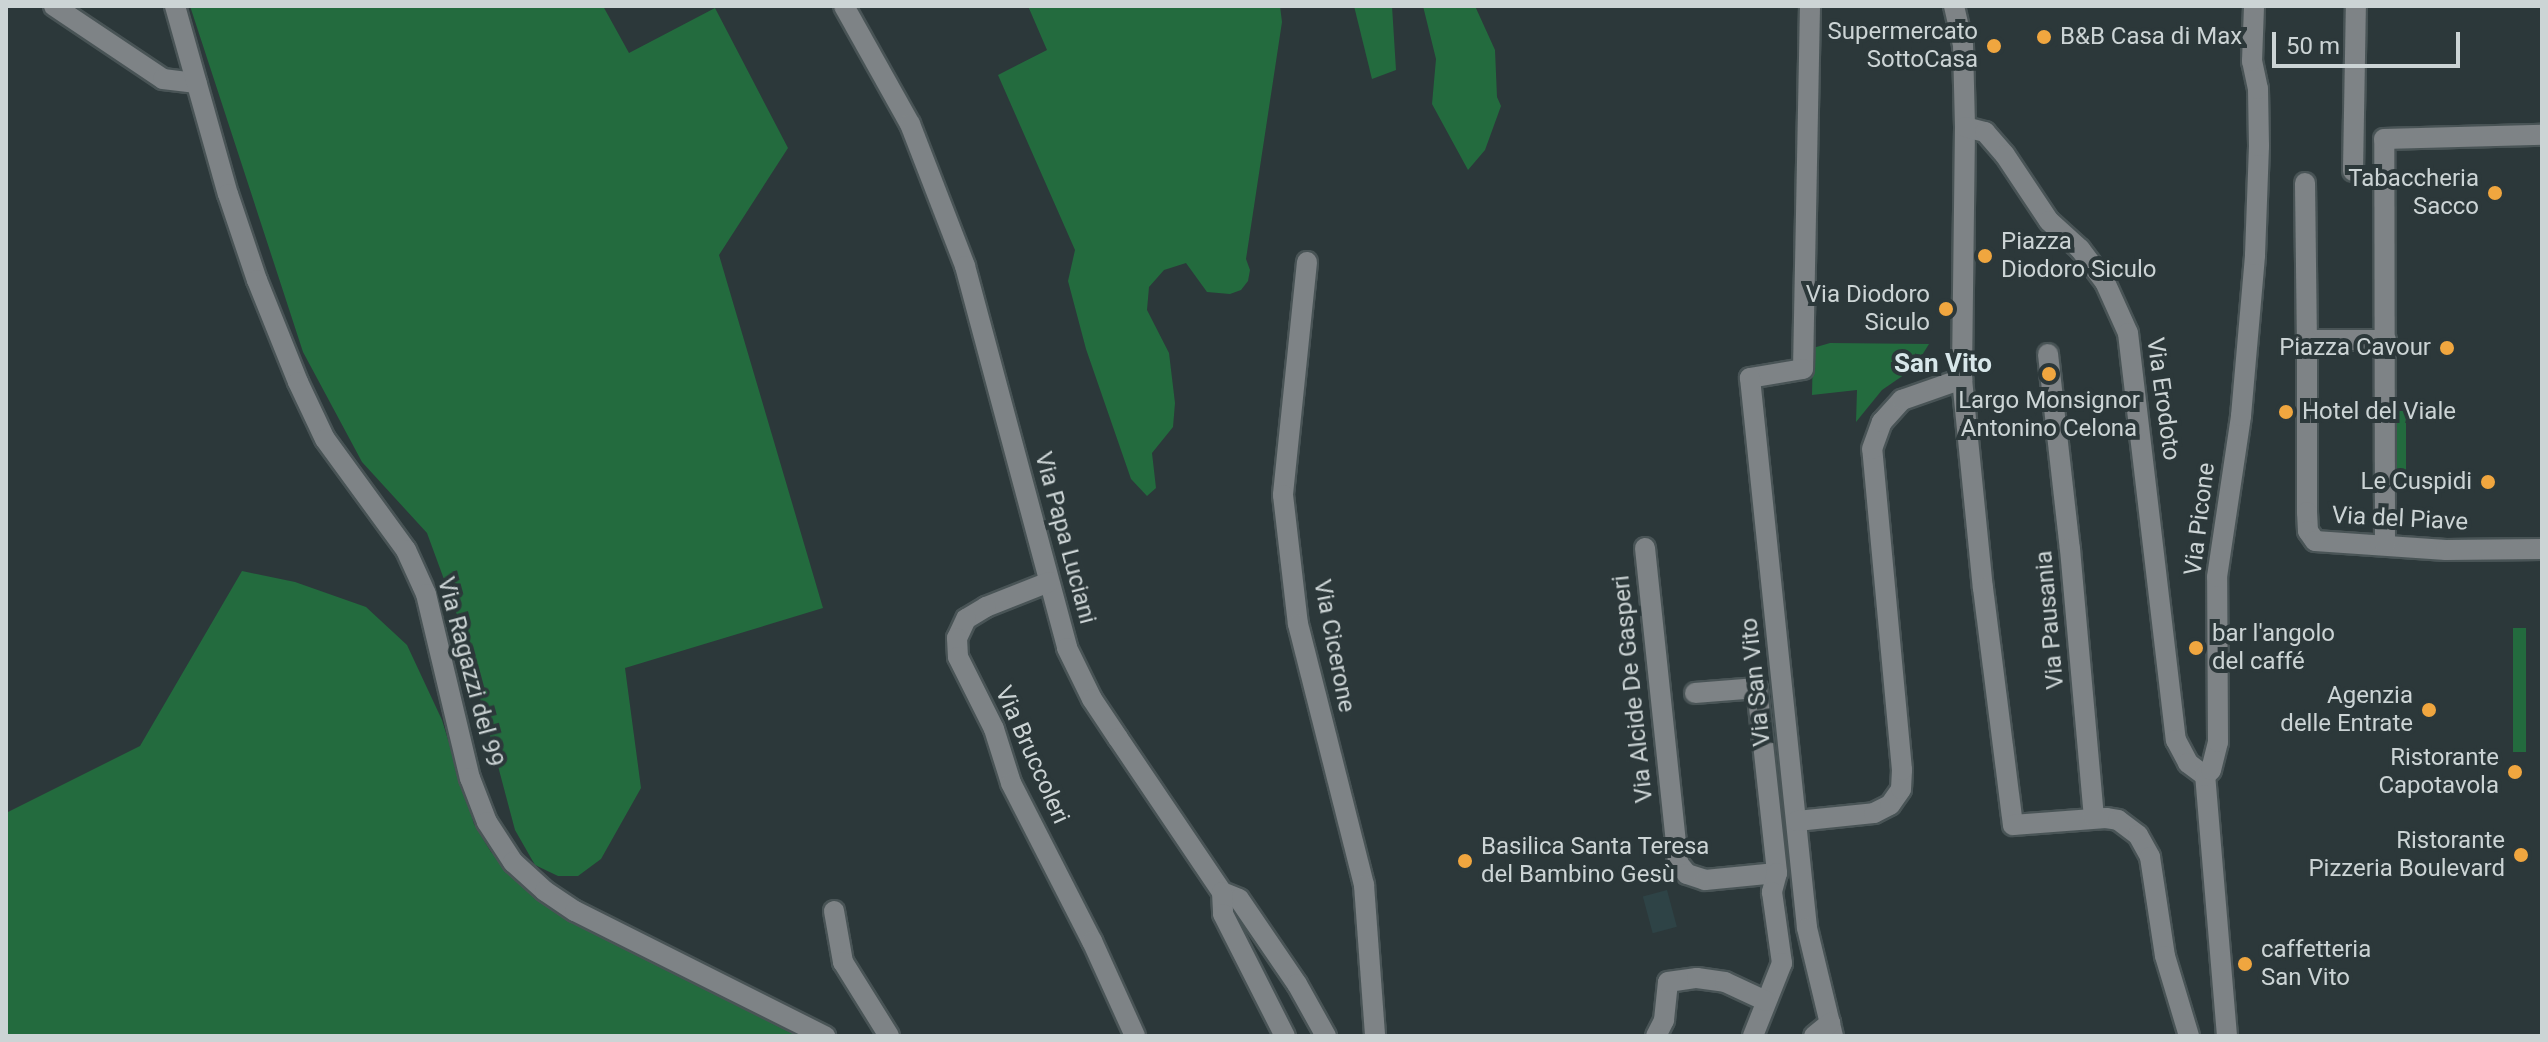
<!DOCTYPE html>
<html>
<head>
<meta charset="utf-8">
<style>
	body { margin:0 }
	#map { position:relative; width:2548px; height:1042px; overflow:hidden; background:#2c383a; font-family:Roboto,sans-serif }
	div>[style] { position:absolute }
	.built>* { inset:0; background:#2e4346; transform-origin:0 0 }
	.green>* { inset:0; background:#236b3e; transform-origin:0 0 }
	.roads { filter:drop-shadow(2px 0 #495456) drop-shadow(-2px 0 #495456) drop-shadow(0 2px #495456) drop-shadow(0 -2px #495456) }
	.minor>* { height:20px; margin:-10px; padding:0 10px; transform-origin:10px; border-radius:10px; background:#7e8386 }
	.dots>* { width:22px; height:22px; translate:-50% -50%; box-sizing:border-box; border:4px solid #2c383a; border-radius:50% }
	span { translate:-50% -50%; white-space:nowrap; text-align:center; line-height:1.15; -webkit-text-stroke:8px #2c383a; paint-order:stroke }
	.poi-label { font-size:24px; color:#ccd4d5 }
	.right { translate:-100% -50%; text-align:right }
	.left { translate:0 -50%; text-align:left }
	.street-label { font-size:24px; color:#ccd4d5 }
	.neighbourhood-label { font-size:26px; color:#d8e7ea; font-weight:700 }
	.frame { position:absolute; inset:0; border:8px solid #ccd4d5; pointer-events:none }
	.scale { position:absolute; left:2272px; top:32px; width:188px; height:36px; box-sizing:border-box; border:4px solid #ccd4d5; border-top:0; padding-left:10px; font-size:24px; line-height:28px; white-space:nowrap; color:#ccd4d5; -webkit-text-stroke:6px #2c383a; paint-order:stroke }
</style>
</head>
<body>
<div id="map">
	<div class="built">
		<div style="left:1667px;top:890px;width:38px;height:25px;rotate:75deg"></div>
	</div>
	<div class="green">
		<div style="clip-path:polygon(190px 6px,603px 6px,629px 53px,715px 8px,788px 148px,719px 255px,823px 608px,625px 668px,641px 788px,601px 859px,578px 876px,558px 876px,535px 865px,515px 830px,460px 623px,427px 533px,362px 462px,303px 352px)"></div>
		<div style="clip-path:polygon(1028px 6px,1280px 6px,1282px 22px,1246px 259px,1250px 270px,1248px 281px,1241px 290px,1230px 294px,1207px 292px,1186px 263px,1164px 270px,1149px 287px,1147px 310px,1169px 353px,1175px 403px,1173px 427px,1152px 453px,1156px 488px,1147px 496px,1131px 479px,1086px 349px,1068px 281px,1075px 250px,998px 75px,1047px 50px)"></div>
		<div style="clip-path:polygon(1354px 6px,1392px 6px,1396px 70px,1372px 79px)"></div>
		<div style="clip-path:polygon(1423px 6px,1475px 6px,1495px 50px,1497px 97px,1501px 106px,1485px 150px,1468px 170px,1432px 104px,1436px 59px)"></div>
		<div style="clip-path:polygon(1830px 343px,1929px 344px,1914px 368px,1882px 390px,1856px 422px,1857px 390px,1812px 395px,1813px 348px)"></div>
		<div style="left:2395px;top:411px;width:11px;height:61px"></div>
		<div style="clip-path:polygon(242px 571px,295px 582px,366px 607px,407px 645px,442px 720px,474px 824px,491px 852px,543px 902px,625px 949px,799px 1036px,6px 1036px,6px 813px,140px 746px)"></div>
		<div style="left:2513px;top:628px;width:13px;height:124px"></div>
	</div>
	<div class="roads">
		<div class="minor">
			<div style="left:54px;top:6px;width:131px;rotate:33.8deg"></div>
			<div style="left:163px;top:79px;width:34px;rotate:7deg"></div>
			<div style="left:175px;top:6px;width:195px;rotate:74.3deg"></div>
			<div style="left:228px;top:194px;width:91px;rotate:71.4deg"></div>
			<div style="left:257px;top:280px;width:110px;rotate:68.1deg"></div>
			<div style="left:298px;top:382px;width:63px;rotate:64.7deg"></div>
			<div style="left:325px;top:439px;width:137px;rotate:53.9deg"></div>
			<div style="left:406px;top:550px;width:48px;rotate:65.6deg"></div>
			<div style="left:426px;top:594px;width:189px;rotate:76.6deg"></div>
			<div style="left:470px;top:778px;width:47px;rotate:68.9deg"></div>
			<div style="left:487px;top:822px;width:48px;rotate:57deg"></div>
			<div style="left:513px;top:862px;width:43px;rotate:42.2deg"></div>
			<div style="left:545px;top:891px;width:36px;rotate:34deg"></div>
			<div style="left:575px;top:911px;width:280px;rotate:26.6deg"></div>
			<div style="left:844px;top:6px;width:135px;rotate:60.8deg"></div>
			<div style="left:910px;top:124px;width:152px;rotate:68.8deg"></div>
			<div style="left:965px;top:266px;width:395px;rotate:75deg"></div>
			<div style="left:1067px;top:648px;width:57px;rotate:63.9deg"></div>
			<div style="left:1092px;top:699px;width:47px;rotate:56.3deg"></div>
			<div style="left:1118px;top:738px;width:186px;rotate:56deg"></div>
			<div style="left:1222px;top:892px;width:18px;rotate:22deg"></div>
			<div style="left:1239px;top:899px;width:103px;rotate:55.7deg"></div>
			<div style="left:1297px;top:984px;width:60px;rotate:60.9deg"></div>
			<div style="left:1810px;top:6px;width:363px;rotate:91.1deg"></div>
			<div style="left:1803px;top:369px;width:54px;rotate:170.4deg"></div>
			<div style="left:1750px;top:378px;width:553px;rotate:84.08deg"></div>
			<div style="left:1807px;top:928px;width:111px;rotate:76.5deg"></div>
			<div style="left:1954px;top:6px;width:40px;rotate:77deg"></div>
			<div style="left:1963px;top:45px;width:82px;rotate:88.6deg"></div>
			<div style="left:1965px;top:127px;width:252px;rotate:90.7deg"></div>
			<div style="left:1962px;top:379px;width:210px;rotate:84.3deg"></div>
			<div style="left:1983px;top:588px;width:239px;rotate:82.8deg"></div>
			<div style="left:2013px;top:825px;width:93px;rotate:-4.3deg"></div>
			<div style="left:2106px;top:818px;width:12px;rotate:9deg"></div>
			<div style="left:2118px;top:820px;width:25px;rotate:37deg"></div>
			<div style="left:2138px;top:835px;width:25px;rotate:61deg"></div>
			<div style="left:2150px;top:857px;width:100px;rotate:81.4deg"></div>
			<div style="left:2165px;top:956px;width:84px;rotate:73.3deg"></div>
			<div style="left:1965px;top:127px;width:21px;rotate:14deg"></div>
			<div style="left:1985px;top:132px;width:30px;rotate:49deg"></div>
			<div style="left:2005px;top:155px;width:79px;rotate:56.3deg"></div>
			<div style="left:2049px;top:221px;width:42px;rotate:42.1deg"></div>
			<div style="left:2080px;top:249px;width:41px;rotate:52.9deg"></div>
			<div style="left:2105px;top:282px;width:56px;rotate:65.7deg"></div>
			<div style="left:2128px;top:333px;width:410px;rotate:83.3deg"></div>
			<div style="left:2176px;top:740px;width:26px;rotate:62deg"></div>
			<div style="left:2188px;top:763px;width:21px;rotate:37deg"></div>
			<div style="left:2353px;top:171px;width:165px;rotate:-89deg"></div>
			<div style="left:2305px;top:183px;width:157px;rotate:89.3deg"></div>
			<div style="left:1307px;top:262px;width:234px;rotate:95.9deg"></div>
			<div style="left:1283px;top:495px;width:130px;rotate:83.4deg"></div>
			<div style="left:1298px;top:624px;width:269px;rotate:75.8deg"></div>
			<div style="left:1364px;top:885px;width:151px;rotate:85.8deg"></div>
			<div style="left:2386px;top:340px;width:79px;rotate:180deg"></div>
			<div style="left:2307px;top:340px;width:172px;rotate:90deg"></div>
			<div style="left:2307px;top:512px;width:19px;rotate:87deg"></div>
			<div style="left:2308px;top:531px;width:12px;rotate:55deg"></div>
			<div style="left:2315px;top:541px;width:131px;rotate:3.9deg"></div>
			<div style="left:2446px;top:550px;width:96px;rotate:-0.6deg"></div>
			<div style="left:2048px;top:354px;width:196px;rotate:83.6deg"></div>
			<div style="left:2070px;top:549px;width:270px;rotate:84.9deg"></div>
			<div style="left:2385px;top:545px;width:406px;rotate:-90.1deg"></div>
			<div style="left:2384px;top:139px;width:158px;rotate:-1.5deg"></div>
			<div style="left:1645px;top:548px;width:317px;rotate:84deg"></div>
			<div style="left:1678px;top:863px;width:14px;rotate:51deg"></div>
			<div style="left:1687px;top:874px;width:19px;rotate:18deg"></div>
			<div style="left:1705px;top:880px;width:72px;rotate:-5.6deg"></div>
			<div style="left:1049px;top:582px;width:68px;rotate:158.4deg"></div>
			<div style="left:986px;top:607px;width:23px;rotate:149deg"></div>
			<div style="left:966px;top:619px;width:21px;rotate:115deg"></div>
			<div style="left:957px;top:638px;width:19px;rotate:87deg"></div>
			<div style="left:958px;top:657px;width:80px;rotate:63.4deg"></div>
			<div style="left:994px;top:729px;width:57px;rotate:72.5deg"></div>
			<div style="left:1011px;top:783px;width:178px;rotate:62.9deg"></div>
			<div style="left:1092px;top:941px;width:104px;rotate:65.6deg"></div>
			<div style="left:1695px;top:693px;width:62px;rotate:-4.6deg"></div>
			<div style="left:1757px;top:688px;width:186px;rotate:83.8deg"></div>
			<div style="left:1777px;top:873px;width:20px;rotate:105deg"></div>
			<div style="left:1772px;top:892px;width:72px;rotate:82deg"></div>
			<div style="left:1782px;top:963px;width:79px;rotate:111.7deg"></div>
			<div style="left:1797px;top:821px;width:77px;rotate:-5.9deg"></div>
			<div style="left:1874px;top:813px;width:18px;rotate:-27deg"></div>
			<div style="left:1890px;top:805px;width:19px;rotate:-55deg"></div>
			<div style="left:1901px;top:789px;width:19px;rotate:-87deg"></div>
			<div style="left:1902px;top:770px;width:322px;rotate:-95.3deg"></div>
			<div style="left:1872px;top:449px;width:29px;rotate:-70deg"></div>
			<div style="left:1882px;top:422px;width:30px;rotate:-48deg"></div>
			<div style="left:1902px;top:400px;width:64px;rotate:-19.3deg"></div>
			<div style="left:1222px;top:892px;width:22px;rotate:87deg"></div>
			<div style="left:1223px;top:914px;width:137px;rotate:63.1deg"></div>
			<div style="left:834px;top:911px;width:52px;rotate:80deg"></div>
			<div style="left:843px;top:962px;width:87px;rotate:58.1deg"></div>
			<div style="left:1656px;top:1036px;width:18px;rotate:-63deg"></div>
			<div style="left:1664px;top:1020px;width:38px;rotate:-84deg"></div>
			<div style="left:1668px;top:982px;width:29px;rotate:-8deg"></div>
			<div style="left:1697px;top:978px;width:28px;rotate:8deg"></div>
			<div style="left:1725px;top:982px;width:45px;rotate:24.9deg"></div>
			<div style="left:1814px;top:1036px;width:21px;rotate:-39deg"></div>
			<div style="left:2227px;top:1036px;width:261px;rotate:-94.8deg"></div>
			<div style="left:2205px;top:776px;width:8px;rotate:-45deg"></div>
			<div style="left:2211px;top:770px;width:29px;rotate:-76deg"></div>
			<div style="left:2218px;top:742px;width:165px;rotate:-90.3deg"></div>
			<div style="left:2217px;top:577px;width:163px;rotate:-81.5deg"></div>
			<div style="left:2241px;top:416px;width:162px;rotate:-85deg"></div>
			<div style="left:2255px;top:255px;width:109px;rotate:-87.9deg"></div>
			<div style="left:2259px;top:146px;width:57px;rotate:-91deg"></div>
			<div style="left:2258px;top:89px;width:29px;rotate:-102deg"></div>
			<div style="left:2252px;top:61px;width:55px;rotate:-87.9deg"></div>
		</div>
	</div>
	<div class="dots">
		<div style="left:2044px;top:37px;background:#f0a63f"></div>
		<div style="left:1994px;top:46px;background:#f0a63f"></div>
		<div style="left:2495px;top:193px;background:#f0a63f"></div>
		<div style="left:1985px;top:256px;background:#f0a63f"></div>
		<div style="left:1946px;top:309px;background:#f0a63f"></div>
		<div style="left:2447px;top:348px;background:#f0a63f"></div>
		<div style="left:2049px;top:374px;background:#f0a63f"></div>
		<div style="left:2286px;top:412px;background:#f0a63f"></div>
		<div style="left:2488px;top:482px;background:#f0a63f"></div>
		<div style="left:2196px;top:648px;background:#f0a63f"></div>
		<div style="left:2429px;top:710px;background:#f0a63f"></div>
		<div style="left:2515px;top:772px;background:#f0a63f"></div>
		<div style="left:2521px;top:855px;background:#f0a63f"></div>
		<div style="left:1465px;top:861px;background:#f0a63f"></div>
		<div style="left:2245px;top:964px;background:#f0a63f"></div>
	</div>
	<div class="poi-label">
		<span class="right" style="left:1978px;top:46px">Supermercato<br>SottoCasa</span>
		<span class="left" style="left:2060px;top:37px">B&amp;B Casa di Max</span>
		<span class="right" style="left:2479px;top:193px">Tabaccheria<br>Sacco</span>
		<span class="left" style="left:2001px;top:256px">Piazza<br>Diodoro Siculo</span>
		<span class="right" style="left:1930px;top:309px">Via Diodoro<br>Siculo</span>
		<span class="right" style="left:2431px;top:348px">Piazza Cavour</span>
		<span style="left:2049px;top:415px">Largo Monsignor<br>Antonino Celona</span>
		<span class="left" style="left:2302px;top:412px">Hotel del Viale</span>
		<span class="right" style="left:2472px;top:482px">Le Cuspidi</span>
		<span class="left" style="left:2212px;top:648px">bar l'angolo<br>del caffé</span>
		<span class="right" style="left:2413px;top:710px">Agenzia<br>delle Entrate</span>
		<span class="right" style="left:2499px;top:772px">Ristorante<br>Capotavola</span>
		<span class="right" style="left:2505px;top:855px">Ristorante<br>Pizzeria Boulevard</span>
		<span class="left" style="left:1481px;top:861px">Basilica Santa Teresa<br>del Bambino Gesù</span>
		<span class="left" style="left:2261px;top:964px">caffetteria<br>San Vito</span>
	</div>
	<div class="street-label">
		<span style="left:2163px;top:399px;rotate:82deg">Via Erodoto</span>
		<span style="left:2200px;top:519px;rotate:-83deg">Via Picone</span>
		<span style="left:2400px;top:519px;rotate:3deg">Via del Piave</span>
		<span style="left:1065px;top:538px;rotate:75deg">Via Papa Luciani</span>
		<span style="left:2050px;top:620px;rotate:-95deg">Via Pausania</span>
		<span style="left:1334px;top:646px;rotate:79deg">Via Cicerone</span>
		<span style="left:470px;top:672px;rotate:75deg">Via Ragazzi del 99</span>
		<span style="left:1756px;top:682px;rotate:-96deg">Via San Vito</span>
		<span style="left:1633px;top:689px;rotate:-96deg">Via Alcide De Gasperi</span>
		<span style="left:1032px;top:755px;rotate:66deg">Via Bruccoleri</span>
	</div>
	<div class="neighbourhood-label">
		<span style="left:1943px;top:364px">San Vito</span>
	</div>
	<div class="frame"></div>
	<div class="scale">50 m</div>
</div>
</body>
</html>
